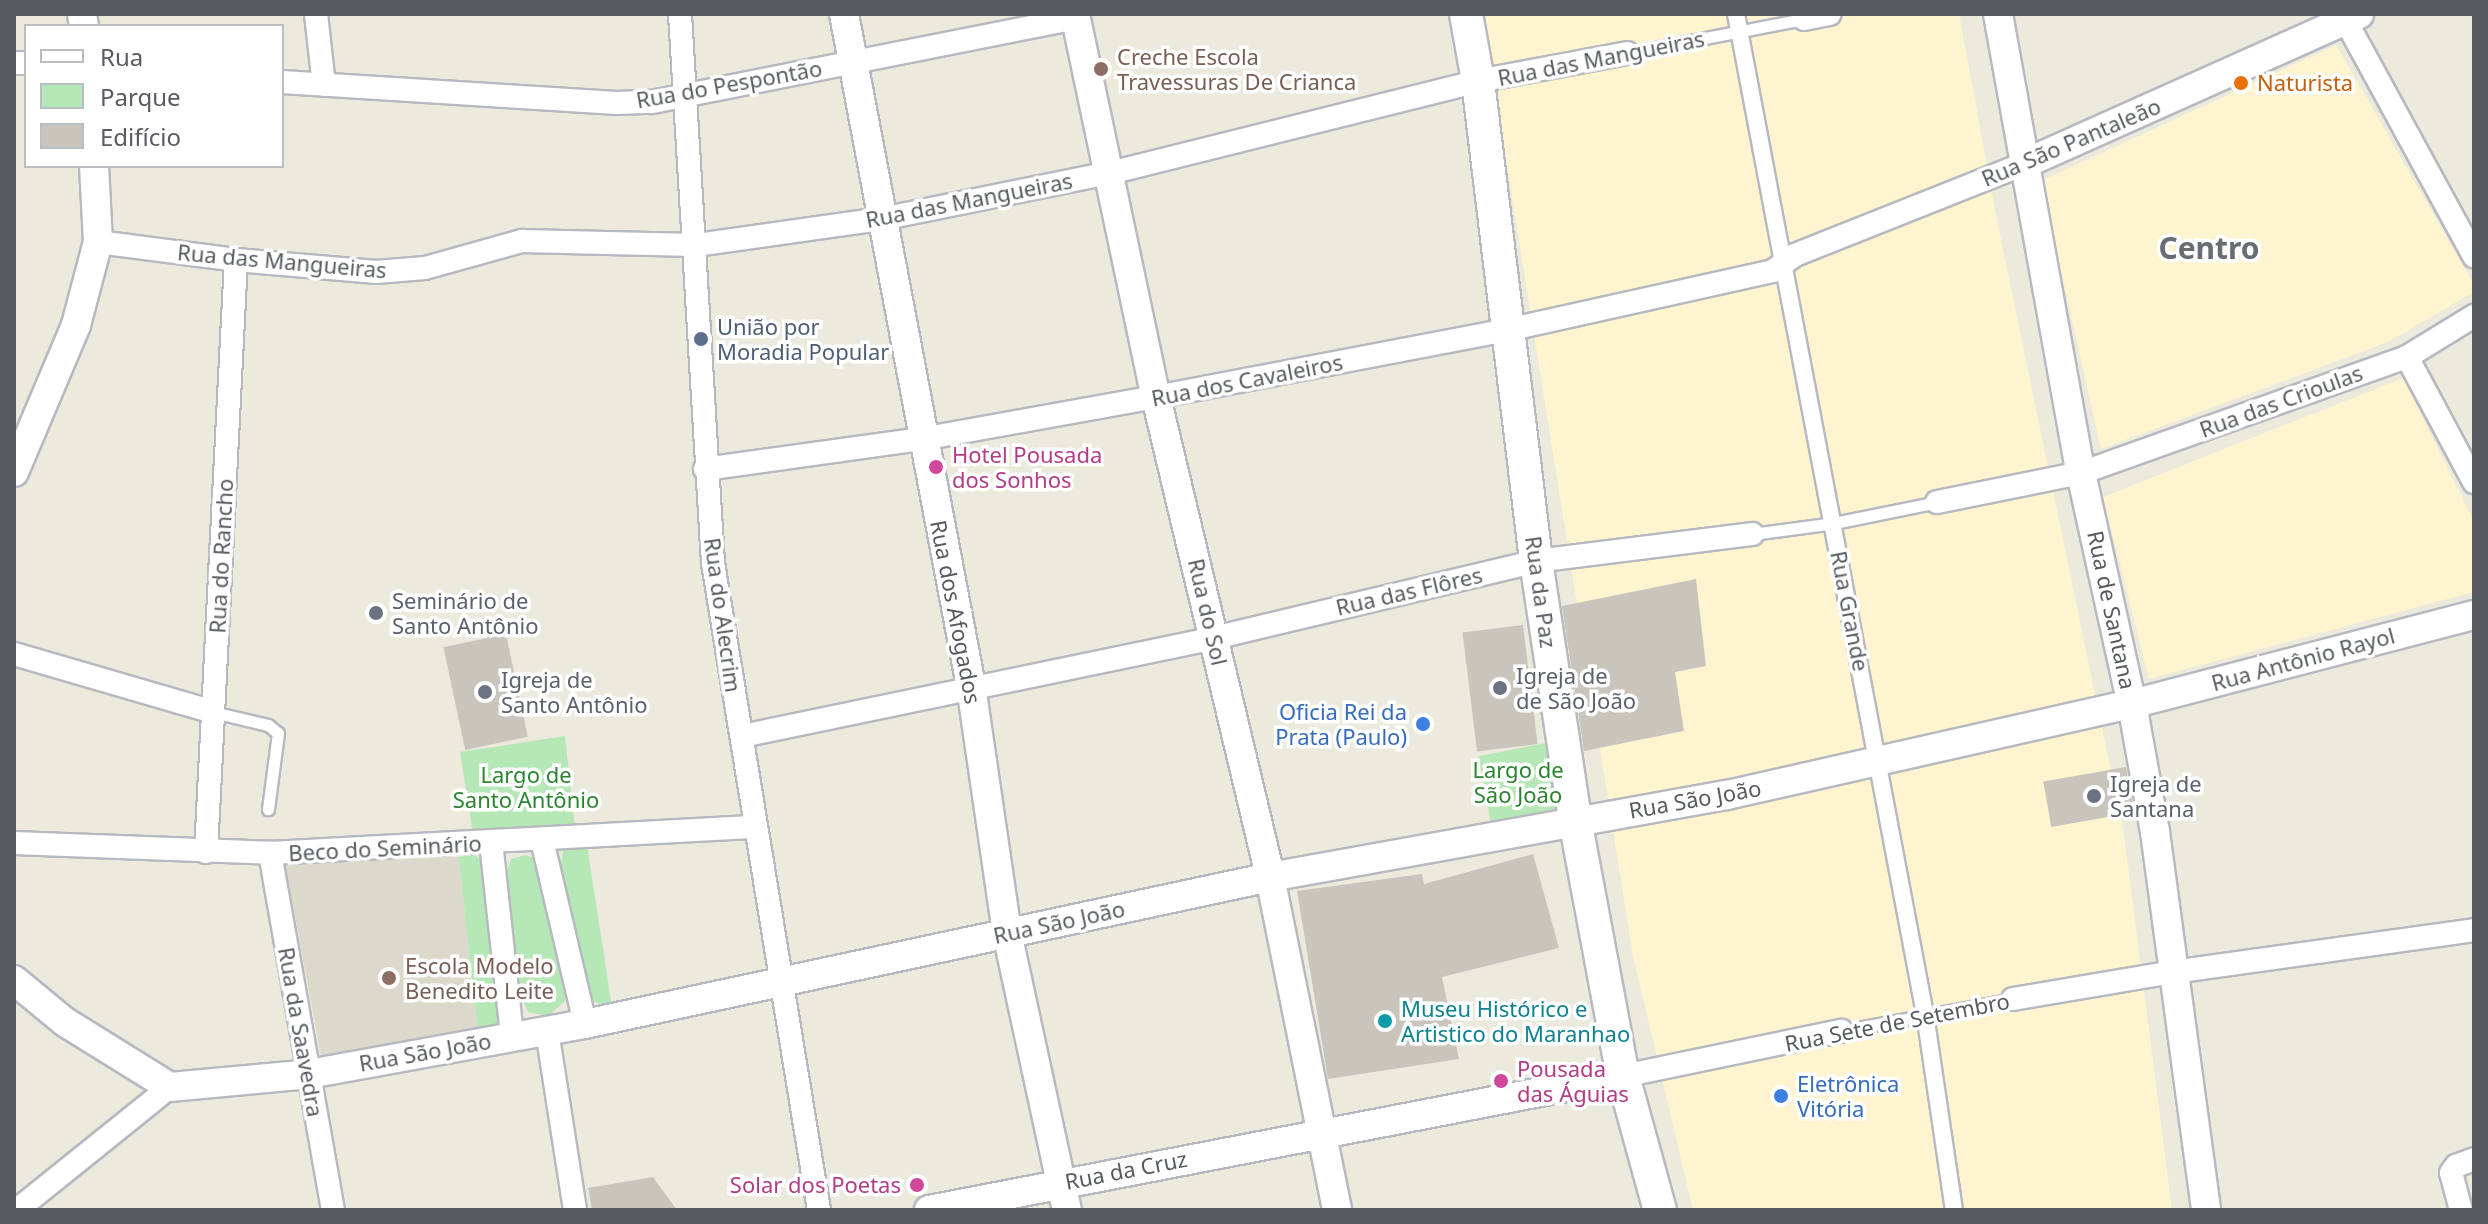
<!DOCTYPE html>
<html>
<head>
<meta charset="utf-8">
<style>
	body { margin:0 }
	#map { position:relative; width:2488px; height:1224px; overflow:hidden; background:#ece9dd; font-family:"Noto Sans",sans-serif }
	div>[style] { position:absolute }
	.commercial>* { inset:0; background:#fff4d0 }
	.education>* { inset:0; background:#dcd8cc }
	.green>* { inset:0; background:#b6e7b6; transform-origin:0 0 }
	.building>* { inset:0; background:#c9c5bd; transform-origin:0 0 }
	.roads { filter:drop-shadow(2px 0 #b6b9bf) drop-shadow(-2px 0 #b6b9bf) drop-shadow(0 2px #b6b9bf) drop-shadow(0 -2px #b6b9bf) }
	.service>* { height:11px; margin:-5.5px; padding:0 5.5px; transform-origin:5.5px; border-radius:5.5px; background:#fff }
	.pedestrian>* { height:16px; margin:-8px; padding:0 8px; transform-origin:8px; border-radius:8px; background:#fff }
	.minor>* { height:22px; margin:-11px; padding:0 11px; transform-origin:11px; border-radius:11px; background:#fff }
	.tertiary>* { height:28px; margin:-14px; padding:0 14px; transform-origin:14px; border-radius:14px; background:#fff }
	.secondary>* { height:32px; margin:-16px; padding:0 16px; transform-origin:16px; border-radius:16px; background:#fff }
	.dots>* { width:22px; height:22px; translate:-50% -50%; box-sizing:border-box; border:4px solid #fff; border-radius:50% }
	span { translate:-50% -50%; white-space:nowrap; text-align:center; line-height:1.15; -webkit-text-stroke:7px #fff; paint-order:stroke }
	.education-label { font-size:22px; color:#785e54 }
	.left { translate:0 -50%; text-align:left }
	.street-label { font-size:22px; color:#575b61 }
	.food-label { font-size:22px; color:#c56008 }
	.service-label { font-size:22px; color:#4e5e75 }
	.hotel-label { font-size:22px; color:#b23c85 }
	.right { translate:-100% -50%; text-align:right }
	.worship-label { font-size:22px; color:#5b616d }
	.shop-label { font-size:22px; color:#366cbe }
	.park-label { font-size:22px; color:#2b842f }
	.culture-label { font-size:22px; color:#0d838f }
	.district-label { font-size:30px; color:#686d73; font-weight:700 }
	.frame { position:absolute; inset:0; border:16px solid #575b61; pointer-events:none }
	.legend { position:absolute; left:24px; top:24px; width:260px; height:144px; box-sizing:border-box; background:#fff; border:2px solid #bcbdc0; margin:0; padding:10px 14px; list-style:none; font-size:24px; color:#575b61 }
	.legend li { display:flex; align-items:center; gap:16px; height:40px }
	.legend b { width:40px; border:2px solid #bcbdc0 }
</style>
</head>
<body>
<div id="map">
	<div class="commercial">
		<div style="clip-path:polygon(1483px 14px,1959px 14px,1999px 230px,2124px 834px,2172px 1210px,1693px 1210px,1633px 956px)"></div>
		<div style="clip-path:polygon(2336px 45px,2474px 285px,2474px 292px,2388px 342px,2101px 449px,2041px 181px)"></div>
		<div style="clip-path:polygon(2403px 378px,2474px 522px,2474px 592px,2149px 679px,2103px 497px)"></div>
	</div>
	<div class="education">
		<div style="clip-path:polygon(458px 852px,478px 1032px,321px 1056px,284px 857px)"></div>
	</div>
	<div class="green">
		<div style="clip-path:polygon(565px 736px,575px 829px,473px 834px,460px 752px)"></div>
		<div style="left:1546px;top:743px;width:67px;height:69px;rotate:79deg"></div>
		<div style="clip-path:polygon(572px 845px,587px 845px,612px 1007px,595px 1002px,588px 994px,560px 865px,564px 849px)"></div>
		<div style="clip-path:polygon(458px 852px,475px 854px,484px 865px,502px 1015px,498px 1026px,478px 1032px)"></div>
		<div style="clip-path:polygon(526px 855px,538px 860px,566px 990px,565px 1001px,548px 1016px,528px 1012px,521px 997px,505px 877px,511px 859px)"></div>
	</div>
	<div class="building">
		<div style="clip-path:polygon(1696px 579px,1706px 666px,1675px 672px,1684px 731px,1584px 751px,1562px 606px)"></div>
		<div style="left:1523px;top:625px;width:120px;height:61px;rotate:83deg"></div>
		<div style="left:506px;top:634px;width:105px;height:64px;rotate:78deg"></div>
		<div style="left:2126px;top:767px;width:46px;height:84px;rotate:80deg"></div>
		<div style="clip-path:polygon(1533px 854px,1559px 948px,1442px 977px,1459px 1059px,1328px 1079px,1297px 891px,1422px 874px,1424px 884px)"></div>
		<div style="clip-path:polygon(653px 1177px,677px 1210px,592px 1210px,588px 1188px)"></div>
	</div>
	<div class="roads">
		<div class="service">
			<div style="left:1627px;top:53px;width:180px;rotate:-10.9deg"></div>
			<div style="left:1752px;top:534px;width:83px;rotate:-7.6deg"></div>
			<div style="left:1834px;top:523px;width:105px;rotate:-11.5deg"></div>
			<div style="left:213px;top:712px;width:57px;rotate:13.3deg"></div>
			<div style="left:268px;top:725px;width:13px;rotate:39deg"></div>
			<div style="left:278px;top:733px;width:77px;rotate:97.5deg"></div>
			<div style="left:1841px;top:1031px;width:175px;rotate:-10.5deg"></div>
		</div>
		<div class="pedestrian">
			<div style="left:1736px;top:14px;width:1018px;rotate:79.3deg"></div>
			<div style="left:1925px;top:1014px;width:198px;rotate:81.6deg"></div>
		</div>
		<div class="minor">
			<div style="left:316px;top:14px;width:71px;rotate:83.6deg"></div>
			<div style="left:680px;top:14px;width:550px;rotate:86.56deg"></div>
			<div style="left:713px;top:563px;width:656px;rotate:80.7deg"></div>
			<div style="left:2342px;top:14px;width:276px;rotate:61.4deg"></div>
			<div style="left:1804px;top:19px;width:26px;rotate:-11deg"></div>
			<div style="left:14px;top:63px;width:12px"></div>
			<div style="left:282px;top:82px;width:335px;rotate:3.6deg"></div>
			<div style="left:616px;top:103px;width:36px;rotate:-2deg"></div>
			<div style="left:652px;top:102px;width:432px;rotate:-11.2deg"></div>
			<div style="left:98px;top:242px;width:139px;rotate:7.4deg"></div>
			<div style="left:236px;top:260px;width:141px;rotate:4.9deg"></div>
			<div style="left:376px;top:272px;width:49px;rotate:-4.7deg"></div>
			<div style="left:425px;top:268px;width:101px;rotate:-15.6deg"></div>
			<div style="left:522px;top:241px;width:174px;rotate:1.3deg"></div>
			<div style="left:696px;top:245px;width:187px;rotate:-8deg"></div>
			<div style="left:881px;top:219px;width:234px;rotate:-11.4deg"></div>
			<div style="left:1110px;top:173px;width:379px;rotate:-14deg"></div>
			<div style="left:1478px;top:81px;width:152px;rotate:-10.6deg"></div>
			<div style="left:2407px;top:357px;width:142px;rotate:61.8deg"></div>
			<div style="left:705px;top:469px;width:219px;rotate:-7.9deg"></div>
			<div style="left:922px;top:439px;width:238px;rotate:-10.2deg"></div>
			<div style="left:1156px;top:397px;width:357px;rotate:-10.8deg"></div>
			<div style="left:1507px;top:330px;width:272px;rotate:-12.5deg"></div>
			<div style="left:1773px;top:271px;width:27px;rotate:-36deg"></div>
			<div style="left:1795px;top:255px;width:246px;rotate:-21.7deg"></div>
			<div style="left:1937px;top:502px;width:147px;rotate:-11.4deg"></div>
			<div style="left:2081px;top:473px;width:346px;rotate:-19.6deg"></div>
			<div style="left:2407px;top:357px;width:79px;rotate:-31.5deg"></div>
			<div style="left:14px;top:654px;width:207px;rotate:16.2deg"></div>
			<div style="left:742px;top:736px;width:482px;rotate:-11.7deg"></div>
			<div style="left:1214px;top:638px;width:331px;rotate:-13.4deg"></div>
			<div style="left:1536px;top:561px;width:218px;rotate:-7.1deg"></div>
			<div style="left:542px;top:840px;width:189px;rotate:76.8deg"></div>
			<div style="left:491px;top:842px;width:195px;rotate:83.8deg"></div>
			<div style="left:14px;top:843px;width:256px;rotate:2.2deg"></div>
			<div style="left:270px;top:853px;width:486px;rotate:-3.1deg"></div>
			<div style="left:206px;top:852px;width:593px;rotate:-87.1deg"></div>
			<div style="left:270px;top:853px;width:363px;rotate:80deg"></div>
			<div style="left:2013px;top:999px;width:162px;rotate:-9.6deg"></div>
			<div style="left:2173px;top:972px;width:304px;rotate:-7.9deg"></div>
			<div style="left:547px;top:1031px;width:181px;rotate:81.1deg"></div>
			<div style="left:1623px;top:1076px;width:223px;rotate:-11.7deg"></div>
			<div style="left:17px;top:1210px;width:196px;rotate:-38.8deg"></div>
			<div style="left:2461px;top:1210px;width:38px;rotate:-105deg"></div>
			<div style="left:2451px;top:1173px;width:9px;rotate:-54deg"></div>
			<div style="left:2456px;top:1166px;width:19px;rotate:-21deg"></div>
		</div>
		<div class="tertiary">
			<div style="left:82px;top:14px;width:12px;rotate:81deg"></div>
			<div style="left:844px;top:14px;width:684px;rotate:79.3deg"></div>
			<div style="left:971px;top:686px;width:250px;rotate:81.7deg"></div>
			<div style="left:1007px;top:933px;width:283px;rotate:77.8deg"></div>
			<div style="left:1075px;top:14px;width:391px;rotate:78.1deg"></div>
			<div style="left:1156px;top:397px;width:493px;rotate:76.6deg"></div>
			<div style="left:1270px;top:877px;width:340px;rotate:78.6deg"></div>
			<div style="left:1998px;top:14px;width:466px;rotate:79.8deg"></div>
			<div style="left:2081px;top:473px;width:237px;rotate:77.6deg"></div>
			<div style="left:2132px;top:704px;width:130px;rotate:79.8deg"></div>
			<div style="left:2155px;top:832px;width:381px;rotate:82.3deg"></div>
			<div style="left:2024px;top:164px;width:367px;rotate:-24.1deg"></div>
			<div style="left:14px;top:472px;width:160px;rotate:-67.1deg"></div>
			<div style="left:76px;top:325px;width:86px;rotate:-75.2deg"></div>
			<div style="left:98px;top:242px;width:76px;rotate:-93deg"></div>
			<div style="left:14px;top:980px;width:66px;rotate:39.5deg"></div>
			<div style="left:65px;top:1022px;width:123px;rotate:31.8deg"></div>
			<div style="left:170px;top:1087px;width:140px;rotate:-5.3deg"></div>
			<div style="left:309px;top:1074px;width:280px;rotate:-10.3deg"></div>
			<div style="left:585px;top:1024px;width:701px;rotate:-12.11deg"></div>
			<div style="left:1270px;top:877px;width:464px;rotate:-10.2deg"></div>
			<div style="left:1727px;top:795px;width:415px;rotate:-12.7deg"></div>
			<div style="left:2132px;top:704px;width:353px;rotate:-14.6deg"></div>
			<div style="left:929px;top:1210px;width:707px;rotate:-10.93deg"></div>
		</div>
		<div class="secondary">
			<div style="left:1466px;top:14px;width:68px;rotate:79.8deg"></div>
			<div style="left:1478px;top:81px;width:483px;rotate:83.1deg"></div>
			<div style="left:1536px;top:561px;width:262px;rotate:81.4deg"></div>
			<div style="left:1575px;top:820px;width:260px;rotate:79.4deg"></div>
			<div style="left:1623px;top:1076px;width:139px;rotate:74.6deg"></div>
		</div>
	</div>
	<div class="dots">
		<div style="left:1101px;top:69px;background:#8d6e63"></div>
		<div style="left:2241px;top:83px;background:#e8710a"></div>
		<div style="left:701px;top:339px;background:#5c6f8a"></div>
		<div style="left:936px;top:467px;background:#d1479c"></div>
		<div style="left:376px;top:613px;background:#6b7280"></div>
		<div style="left:1500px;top:688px;background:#6b7280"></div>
		<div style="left:485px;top:692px;background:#6b7280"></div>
		<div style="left:1423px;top:724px;background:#3f7fe0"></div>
		<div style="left:2094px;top:796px;background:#6b7280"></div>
		<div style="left:389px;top:978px;background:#8d6e63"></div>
		<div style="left:1385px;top:1021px;background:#0f9aa8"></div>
		<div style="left:1501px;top:1081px;background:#d1479c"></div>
		<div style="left:1781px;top:1096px;background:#3f7fe0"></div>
		<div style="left:917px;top:1185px;background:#d1479c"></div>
	</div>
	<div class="education-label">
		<span class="left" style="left:1117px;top:69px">Creche Escola<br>Travessuras De Crianca</span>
		<span class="left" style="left:405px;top:978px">Escola Modelo<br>Benedito Leite</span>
	</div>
	<div class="street-label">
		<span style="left:1601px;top:58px;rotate:-11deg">Rua das Mangueiras</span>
		<span style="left:729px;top:84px;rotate:-10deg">Rua do Pespontão</span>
		<span style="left:2071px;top:142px;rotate:-23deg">Rua São Pantaleão</span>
		<span style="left:969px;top:200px;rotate:-11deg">Rua das Mangueiras</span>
		<span style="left:282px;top:261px;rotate:5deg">Rua das Mangueiras</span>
		<span style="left:1247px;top:380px;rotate:-11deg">Rua dos Cavaleiros</span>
		<span style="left:2281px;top:401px;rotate:-20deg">Rua das Crioulas</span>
		<span style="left:221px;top:556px;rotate:-87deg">Rua do Rancho</span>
		<span style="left:1409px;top:591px;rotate:-13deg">Rua das Flôres</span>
		<span style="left:1541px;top:592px;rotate:82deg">Rua da Paz</span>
		<span style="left:2112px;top:610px;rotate:78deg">Rua de Santana</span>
		<span style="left:1850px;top:611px;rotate:79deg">Rua Grande</span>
		<span style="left:956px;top:612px;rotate:79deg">Rua dos Afogados</span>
		<span style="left:1208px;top:612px;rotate:77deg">Rua do Sol</span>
		<span style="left:723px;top:615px;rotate:82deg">Rua do Alecrim</span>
		<span style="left:2303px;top:659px;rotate:-15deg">Rua Antônio Rayol</span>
		<span style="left:1695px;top:799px;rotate:-10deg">Rua São João</span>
		<span style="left:385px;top:848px;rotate:-3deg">Beco do Seminário</span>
		<span style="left:1059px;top:922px;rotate:-12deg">Rua São João</span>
		<span style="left:1897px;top:1022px;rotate:-11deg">Rua Sete de Setembro</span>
		<span style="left:301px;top:1032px;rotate:80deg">Rua da Saavedra</span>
		<span style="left:425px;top:1052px;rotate:-10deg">Rua São João</span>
		<span style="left:1126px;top:1170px;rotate:-11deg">Rua da Cruz</span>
	</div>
	<div class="food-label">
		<span class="left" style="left:2257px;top:83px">Naturista</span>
	</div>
	<div class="service-label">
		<span class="left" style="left:717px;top:339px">União por<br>Moradia Popular</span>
	</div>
	<div class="hotel-label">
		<span class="left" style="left:952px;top:467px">Hotel Pousada<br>dos Sonhos</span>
		<span class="left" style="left:1517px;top:1081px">Pousada<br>das Águias</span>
		<span class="right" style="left:901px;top:1185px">Solar dos Poetas</span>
	</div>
	<div class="worship-label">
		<span class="left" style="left:392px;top:613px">Seminário de<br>Santo Antônio</span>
		<span class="left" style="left:1516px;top:688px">Igreja de<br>de São João</span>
		<span class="left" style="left:501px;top:692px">Igreja de<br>Santo Antônio</span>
		<span class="left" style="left:2110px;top:796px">Igreja de<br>Santana</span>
	</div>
	<div class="shop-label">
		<span class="right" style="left:1407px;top:724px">Oficia Rei da<br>Prata (Paulo)</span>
		<span class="left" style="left:1797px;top:1096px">Eletrônica<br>Vitória</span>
	</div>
	<div class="park-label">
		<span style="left:1518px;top:782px">Largo de<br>São João</span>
		<span style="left:526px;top:787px">Largo de<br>Santo Antônio</span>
	</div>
	<div class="culture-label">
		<span class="left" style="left:1401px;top:1021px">Museu Histórico e<br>Artistico do Maranhao</span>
	</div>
	<div class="district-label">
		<span style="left:2209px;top:248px">Centro</span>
	</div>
	<div class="frame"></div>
	<ul class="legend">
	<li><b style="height:10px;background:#fff"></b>Rua</li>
	<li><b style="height:22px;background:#b6e7b6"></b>Parque</li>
	<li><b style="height:22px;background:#c9c5bd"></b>Edifício</li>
	</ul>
</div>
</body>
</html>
